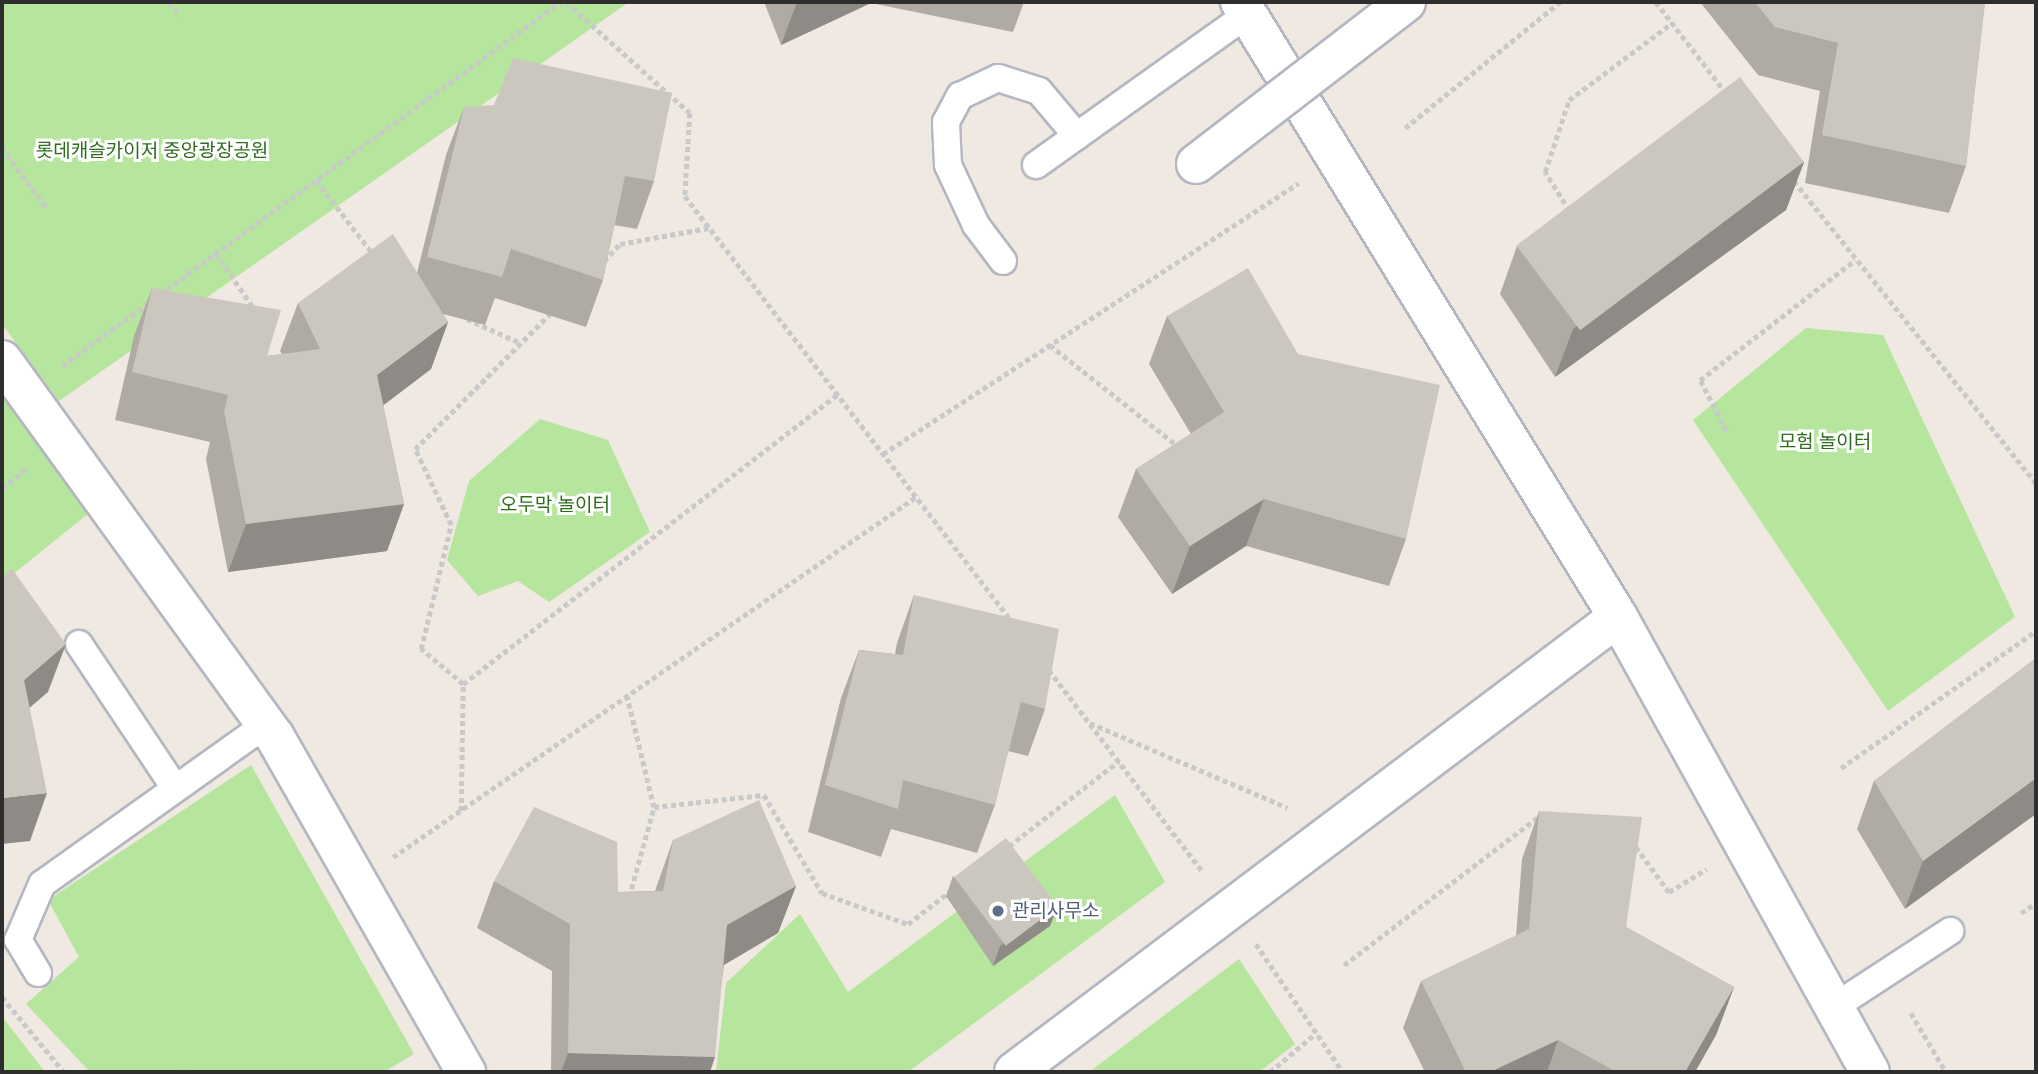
<!DOCTYPE html>
<html>
<head>
<meta charset="utf-8">
<style>
	body { margin:0 }
	#map { position:relative; width:2038px; height:1074px; overflow:hidden; background:#efe9e1; font-family:"DM Sans","Noto Sans KR",sans-serif }
	div>[style] { position:absolute }
	.green>* { inset:0; background:#b6e59e }
	.path>* { height:4.5px; margin-top:-2.25px; transform-origin:0; background:repeating-linear-gradient(90deg,#c9c9c9 0 5px,transparent 0 8.5px) }
	.roads { filter:drop-shadow(2px 0 #b4b7c1) drop-shadow(-2px 0 #b4b7c1) drop-shadow(0 2px #b4b7c1) drop-shadow(0 -2px #b4b7c1) }
	.lane>* { height:26px; margin:-13px; padding:0 13px; transform-origin:13px; border-radius:13px; background:#fff }
	.street>* { height:38px; margin:-19px; padding:0 19px; transform-origin:19px; border-radius:19px; background:#fff }
	.bridges { filter:drop-shadow(2px 0 #b4b7c1) drop-shadow(-2px 0 #b4b7c1) drop-shadow(0 2px #b4b7c1) drop-shadow(0 -2px #b4b7c1) }
	.street-bridge>* { height:38px; margin:-19px; padding:0 19px; transform-origin:19px; border-radius:19px; background:#fff }
	.wall>* { inset:0; background:#afaba4 }
	.shaded-wall>* { inset:0; background:#8e8b86 }
	.building>* { inset:0; background:#cbc7bf; transform-origin:0 0 }
	.dots>* { width:19px; height:19px; translate:-50% -50%; box-sizing:border-box; border:4px solid #fff; border-radius:50% }
	span { translate:-50% -50%; white-space:nowrap; text-align:center; line-height:1.15; -webkit-text-stroke:6px #fff; paint-order:stroke }
	.park-label { font-size:19px; color:#2c6e1b }
	.service-label { font-size:19px; color:#4e5e75 }
	.left { translate:0 -50%; text-align:left }
	.frame { position:absolute; inset:0; border:4px solid #2e2e2e; pointer-events:none }
</style>
</head>
<body>
<div id="map">
	<div class="green">
		<div style="clip-path:polygon(2px 2px,629px 2px,59px 401px,2px 324px)"></div>
		<div style="clip-path:polygon(1806px 328px,1883px 335px,2015px 617px,1888px 711px,1693px 420px)"></div>
		<div style="clip-path:polygon(2px 394px,89px 513px,2px 583px)"></div>
		<div style="clip-path:polygon(540px 419px,608px 440px,650px 532px,549px 602px,518px 581px,478px 596px,447px 560px,469px 481px)"></div>
		<div style="clip-path:polygon(251px 765px,414px 1054px,384px 1072px,90px 1072px,26px 1004px,79px 957px,48px 900px)"></div>
		<div style="clip-path:polygon(1115px 795px,1165px 882px,908px 1072px,716px 1072px,726px 983px,800px 914px,848px 992px)"></div>
		<div style="clip-path:polygon(1239px 959px,1295px 1044px,1259px 1072px,1089px 1072px)"></div>
		<div style="clip-path:polygon(2px 1017px,8px 1024px,45px 1072px,2px 1072px)"></div>
	</div>
	<div class="path">
		<div style="left:169px;top:2px;width:17px;rotate:50deg"></div>
		<div style="left:566px;top:2px;width:166px;rotate:41.8deg"></div>
		<div style="left:690px;top:113px;width:83px;rotate:93.4deg"></div>
		<div style="left:685px;top:196px;width:533px;rotate:52.46deg"></div>
		<div style="left:1656px;top:2px;width:115px;rotate:52.4deg"></div>
		<div style="left:1405px;top:128px;width:200px;rotate:-39.1deg"></div>
		<div style="left:2px;top:148px;width:74px;rotate:53.3deg"></div>
		<div style="left:316px;top:180px;width:93px;rotate:52.4deg"></div>
		<div style="left:1794px;top:181px;width:387px;rotate:51.3deg"></div>
		<div style="left:1569px;top:211px;width:46px;rotate:-121.6deg"></div>
		<div style="left:1545px;top:172px;width:76px;rotate:-71.6deg"></div>
		<div style="left:1569px;top:100px;width:129px;rotate:-36.8deg"></div>
		<div style="left:216px;top:253px;width:69px;rotate:55.6deg"></div>
		<div style="left:604px;top:261px;width:23px;rotate:-47deg"></div>
		<div style="left:620px;top:244px;width:90px;rotate:-10.2deg"></div>
		<div style="left:160px;top:294px;width:496px;rotate:-36.1deg"></div>
		<div style="left:467px;top:319px;width:59px;rotate:24deg"></div>
		<div style="left:1050px;top:345px;width:164px;rotate:38.3deg"></div>
		<div style="left:62px;top:366px;width:110px;rotate:-36.1deg"></div>
		<div style="left:1726px;top:431px;width:57px;rotate:-117deg"></div>
		<div style="left:1700px;top:380px;width:196px;rotate:-37.7deg"></div>
		<div style="left:883px;top:454px;width:496px;rotate:-33.1deg"></div>
		<div style="left:2px;top:488px;width:31px;rotate:-38deg"></div>
		<div style="left:1049px;top:670px;width:254px;rotate:52.7deg"></div>
		<div style="left:463px;top:684px;width:55px;rotate:-140.2deg"></div>
		<div style="left:421px;top:649px;width:128px;rotate:-76.4deg"></div>
		<div style="left:451px;top:525px;width:84px;rotate:-115.3deg"></div>
		<div style="left:415px;top:449px;width:195px;rotate:-45deg"></div>
		<div style="left:627px;top:695px;width:115px;rotate:76.4deg"></div>
		<div style="left:654px;top:807px;width:111px;rotate:-6.2deg"></div>
		<div style="left:764px;top:795px;width:114px;rotate:59.4deg"></div>
		<div style="left:822px;top:893px;width:91px;rotate:19.8deg"></div>
		<div style="left:908px;top:924px;width:52px;rotate:-38deg"></div>
		<div style="left:1090px;top:723px;width:215px;rotate:23.2deg"></div>
		<div style="left:1841px;top:768px;width:238px;rotate:-35.1deg"></div>
		<div style="left:461px;top:811px;width:127px;rotate:-89.1deg"></div>
		<div style="left:463px;top:684px;width:474px;rotate:-37.7deg"></div>
		<div style="left:1009px;top:846px;width:139px;rotate:-37.7deg"></div>
		<div style="left:1636px;top:847px;width:56px;rotate:53.7deg"></div>
		<div style="left:1669px;top:892px;width:44px;rotate:-31.2deg"></div>
		<div style="left:393px;top:857px;width:635px;rotate:-34.54deg"></div>
		<div style="left:629px;top:897px;width:93px;rotate:-74.5deg"></div>
		<div style="left:2021px;top:913px;width:18px;rotate:-34deg"></div>
		<div style="left:1256px;top:944px;width:155px;rotate:55.8deg"></div>
		<div style="left:1344px;top:965px;width:248px;rotate:-37.3deg"></div>
		<div style="left:2px;top:997px;width:97px;rotate:50.4deg"></div>
		<div style="left:1911px;top:1013px;width:69px;rotate:59.3deg"></div>
		<div style="left:1270px;top:1072px;width:60px;rotate:-40.3deg"></div>
	</div>
	<div class="roads">
		<div class="lane">
			<div style="left:1036px;top:165px;width:260px;rotate:-35.5deg"></div>
			<div style="left:1003px;top:261px;width:45px;rotate:-126.9deg"></div>
			<div style="left:976px;top:225px;width:66px;rotate:-115deg"></div>
			<div style="left:948px;top:165px;width:43px;rotate:-92.7deg"></div>
			<div style="left:946px;top:122px;width:30px;rotate:-62deg"></div>
			<div style="left:960px;top:96px;width:42px;rotate:-25.3deg"></div>
			<div style="left:998px;top:78px;width:43px;rotate:17.6deg"></div>
			<div style="left:1039px;top:91px;width:59px;rotate:49.8deg"></div>
			<div style="left:79px;top:644px;width:173px;rotate:56.3deg"></div>
			<div style="left:38px;top:973px;width:39px;rotate:-121deg"></div>
			<div style="left:18px;top:940px;width:61px;rotate:-66.8deg"></div>
			<div style="left:42px;top:884px;width:275px;rotate:-35.5deg"></div>
			<div style="left:1834px;top:1007px;width:139px;rotate:-33.2deg"></div>
		</div>
		<div class="street">
			<div style="left:1240px;top:2px;width:722px;rotate:58.42deg"></div>
			<div style="left:1618px;top:617px;width:520px;rotate:61.02deg"></div>
			<div style="left:2px;top:360px;width:465px;rotate:54.1deg"></div>
			<div style="left:275px;top:737px;width:386px;rotate:60.3deg"></div>
			<div style="left:1014px;top:1072px;width:756px;rotate:-36.99deg"></div>
		</div>
	</div>
	<div class="bridges">
		<div class="street-bridge">
			<div style="left:1196px;top:164px;width:265px;rotate:-37.6deg"></div>
		</div>
	</div>
	<div class="wall">
		<div style="clip-path:polygon(764px 2px,1024px 2px,1013px 32px,871px 3px,781px 45px)"></div>
		<div style="clip-path:polygon(1700px 2px,1985px 2px,1966px 166px,1949px 213px,1805px 183px,1820px 91px,1758px 75px)"></div>
		<div style="clip-path:polygon(464px 107px,654px 181px,637px 229px,614px 225px,603px 280px,586px 327px,495px 298px,485px 325px,443px 314px,448px 322px,431px 369px,383px 405px,404px 504px,387px 551px,228px 572px,206px 459px,210px 442px,115px 420px,134px 336px,152px 288px,267px 356px,282px 354px,280px 351px,298px 303px,417px 273px,446px 155px)"></div>
		<div style="clip-path:polygon(1804px 162px,1786px 210px,1555px 377px,1500px 294px,1517px 246px)"></div>
		<div style="clip-path:polygon(1167px 316px,1406px 539px,1389px 586px,1246px 546px,1172px 594px,1118px 517px,1136px 469px,1191px 434px,1149px 364px)"></div>
		<div style="clip-path:polygon(914px 595px,1045px 709px,1028px 756px,1008px 751px,995px 805px,977px 853px,891px 829px,881px 857px,808px 832px,841px 698px,859px 650px,895px 654px,897px 643px)"></div>
		<div style="clip-path:polygon(2036px 658px,1905px 909px,1857px 829px,1874px 781px)"></div>
		<div style="clip-path:polygon(1539px 811px,1626px 927px,1734px 987px,1716px 1035px,1695px 1072px,1425px 1072px,1403px 1028px,1421px 981px,1516px 936px,1522px 859px)"></div>
		<div style="clip-path:polygon(673px 840px,796px 886px,778px 933px,724px 965px,710px 1072px,551px 1072px,552px 971px,477px 928px,494px 881px,618px 892px,655px 891px)"></div>
		<div style="clip-path:polygon(953px 876px,1050px 926px,993px 966px,946px 896px)"></div>
	</div>
	<div class="shaded-wall">
		<div style="clip-path:polygon(797px 2px,872px 2px,871px 3px,781px 45px)"></div>
		<div style="clip-path:polygon(1804px 162px,1786px 210px,1555px 377px,1573px 329px)"></div>
		<div style="clip-path:polygon(448px 322px,431px 369px,360px 423px,377px 375px)"></div>
		<div style="clip-path:polygon(1264px 499px,1246px 546px,1172px 594px,1190px 546px)"></div>
		<div style="clip-path:polygon(404px 504px,387px 551px,228px 572px,246px 524px)"></div>
		<div style="clip-path:polygon(66px 644px,48px 692px,6px 728px,24px 680px)"></div>
		<div style="clip-path:polygon(2036px 778px,2036px 814px,1905px 909px,1923px 861px)"></div>
		<div style="clip-path:polygon(47px 793px,30px 841px,2px 844px,2px 798px)"></div>
		<div style="clip-path:polygon(796px 886px,778px 933px,710px 973px,727px 925px)"></div>
		<div style="clip-path:polygon(1058px 906px,1050px 926px,993px 966px,1000px 946px)"></div>
		<div style="clip-path:polygon(1734px 987px,1716px 1035px,1695px 1072px,1685px 1072px)"></div>
		<div style="clip-path:polygon(1558px 1040px,1547px 1072px,1490px 1072px)"></div>
		<div style="clip-path:polygon(568px 1053px,715px 1057px,710px 1072px,561px 1072px)"></div>
	</div>
	<div class="building">
		<div style="clip-path:polygon(1755px 2px,1985px 2px,1966px 166px,1822px 135px,1838px 43px,1775px 27px)"></div>
		<div style="clip-path:polygon(513px 58px,672px 93px,654px 181px,625px 176px,603px 280px,511px 249px,502px 277px,427px 257px,464px 107px,494px 105px)"></div>
		<div style="left:1740px;top:77px;width:106px;height:280px;rotate:53deg"></div>
		<div style="clip-path:polygon(393px 234px,448px 322px,377px 375px,404px 504px,246px 524px,224px 411px,228px 395px,132px 372px,152px 288px,281px 310px,267px 356px,320px 349px,298px 303px)"></div>
		<div style="clip-path:polygon(1248px 268px,1298px 354px,1440px 385px,1406px 539px,1264px 499px,1190px 546px,1136px 469px,1224px 412px,1167px 316px)"></div>
		<div style="clip-path:polygon(12px 569px,66px 644px,24px 680px,47px 793px,2px 798px,2px 576px)"></div>
		<div style="clip-path:polygon(914px 595px,1059px 629px,1045px 709px,1021px 702px,995px 805px,903px 780px,898px 809px,825px 785px,859px 650px,903px 655px)"></div>
		<div style="clip-path:polygon(2036px 658px,2036px 778px,1923px 861px,1874px 781px)"></div>
		<div style="clip-path:polygon(759px 800px,796px 886px,727px 925px,715px 1057px,568px 1053px,570px 924px,494px 881px,534px 807px,617px 842px,618px 892px,663px 891px,673px 840px)"></div>
		<div style="clip-path:polygon(1539px 811px,1642px 817px,1626px 927px,1734px 987px,1685px 1072px,1617px 1072px,1558px 1040px,1490px 1072px,1466px 1072px,1421px 981px,1529px 929px)"></div>
		<div style="left:1006px;top:838px;width:86px;height:65px;rotate:53deg"></div>
		<div style="clip-path:polygon(183px 1068px,189px 1072px,181px 1072px)"></div>
	</div>
	<div class="dots">
		<div style="left:998px;top:911px;background:#5c6f8a"></div>
	</div>
	<div class="park-label">
		<span style="left:152px;top:151px">롯데캐슬카이저 중앙광장공원</span>
		<span style="left:1825px;top:442px">모험 놀이터</span>
		<span style="left:555px;top:505px">오두막 놀이터</span>
	</div>
	<div class="service-label">
		<span class="left" style="left:1012px;top:911px">관리사무소</span>
	</div>
	<div class="frame"></div>
</div>
</body>
</html>
